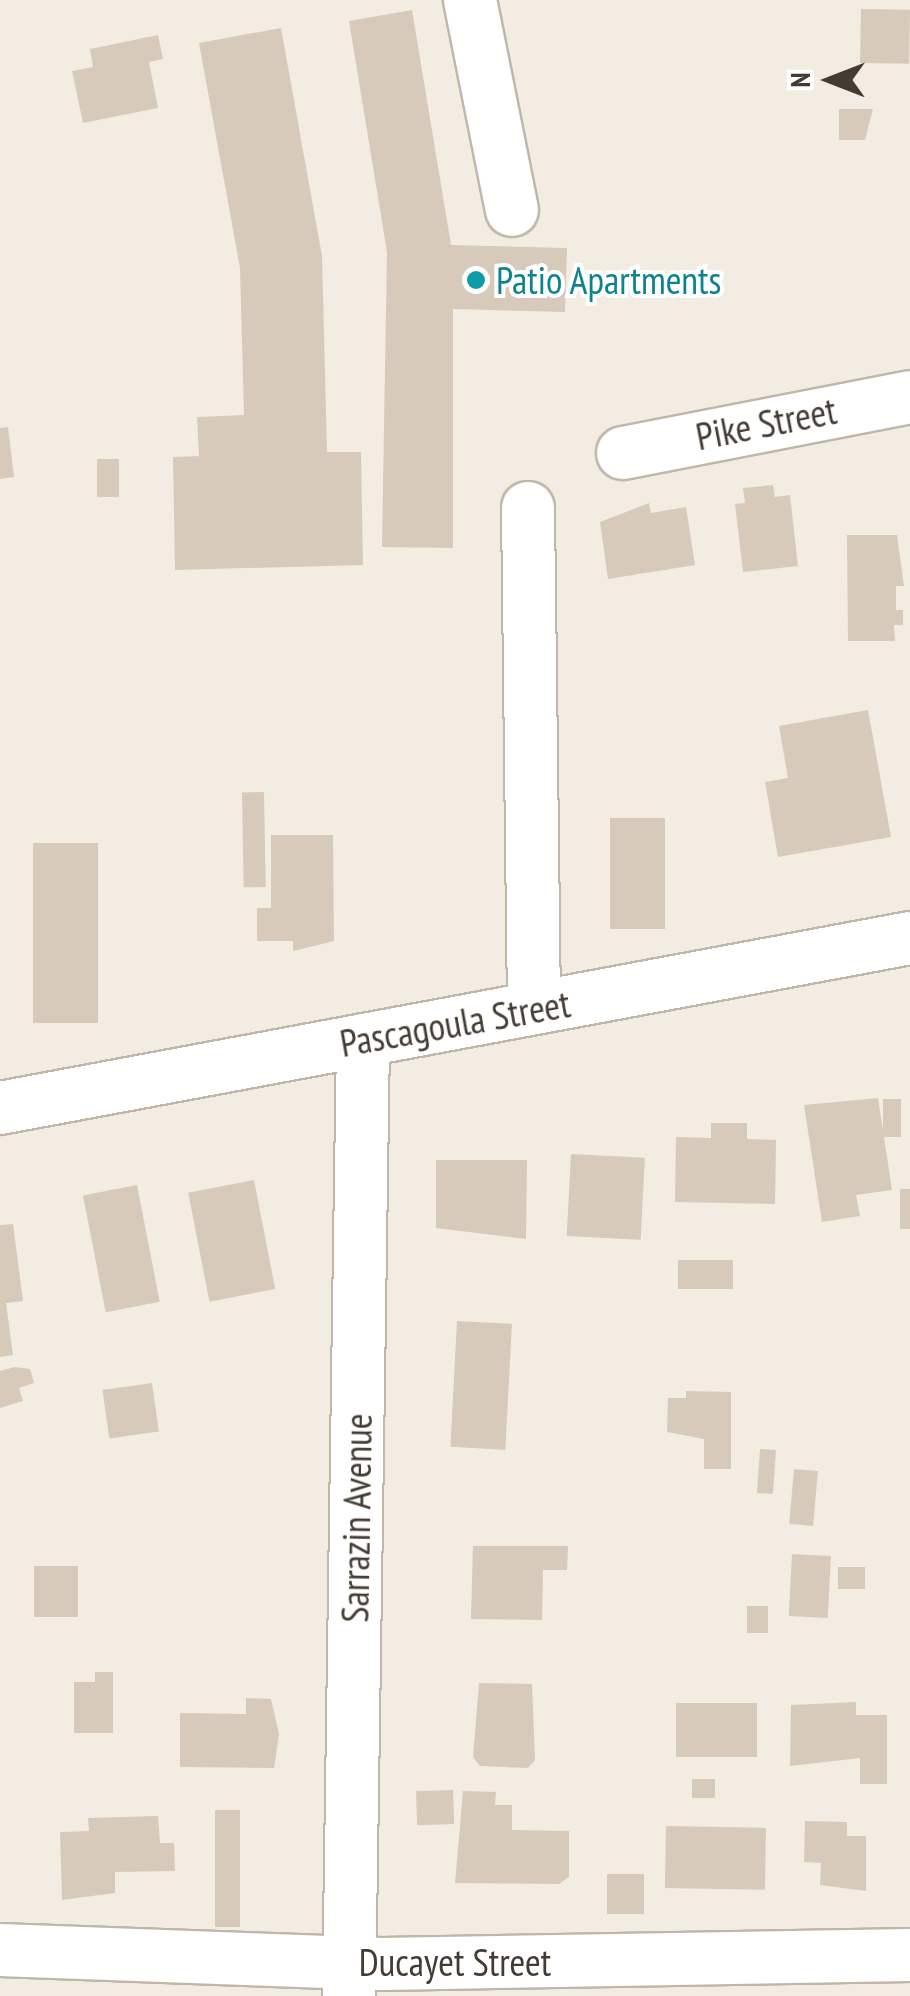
<!DOCTYPE html>
<html>
<head>
<meta charset="utf-8">
<style>
	body { margin:0 }
	#map { position:relative; width:910px; height:1996px; overflow:hidden; background:#f2ece3; font-family:"PT Sans Narrow",sans-serif }
	div>[style] { position:absolute }
	.building>* { inset:0; background:#d7cabb; transform-origin:0 0 }
	.roads { filter:drop-shadow(2px 0 #c0b6a9) drop-shadow(-2px 0 #c0b6a9) drop-shadow(0 2px #c0b6a9) drop-shadow(0 -2px #c0b6a9) }
	.minor>* { height:52px; margin:-26px; padding:0 26px; transform-origin:26px; border-radius:26px; background:#fff }
	.dots>* { width:28px; height:28px; translate:-50% -50%; box-sizing:border-box; border:5px solid #fff; border-radius:50% }
	span { translate:-50% -50%; white-space:nowrap; text-align:center; line-height:1.15; -webkit-text-stroke:8px #fff; paint-order:stroke }
	.culture-label { font-size:38px; color:#0d838f }
	.left { translate:0 -50%; text-align:left }
	.street-label { font-size:38px; color:#443c33 }
	.north { position:absolute; left:780px; top:30px; width:100px; height:100px; -webkit-text-stroke:8px #fff; paint-order:stroke; rotate:270deg; font-size:28px; font-weight:700; line-height:40px; text-align:center; color:#443c33 }
	.north::after { content:''; display:block; margin:auto; width:35px; height:45px; background:#443c33; clip-path:polygon(50% 0,100% 100%,50% 72%,0 100%) }
</style>
</head>
<body>
<div id="map">
	<div class="building">
		<div style="left:861px;top:9px;width:49px;height:54px;rotate:1deg"></div>
		<div style="clip-path:polygon(412px 10px,451px 245px,567px 248px,565px 312px,453px 309px,453px 548px,382px 547px,387px 252px,349px 21px)"></div>
		<div style="clip-path:polygon(281px 28px,322px 256px,327px 452px,361px 452px,363px 565px,175px 570px,173px 457px,199px 456px,197px 417px,244px 415px,240px 268px,199px 43px)"></div>
		<div style="clip-path:polygon(158px 35px,163px 59px,149px 62px,158px 108px,83px 123px,72px 71px,93px 67px,90px 49px)"></div>
		<div style="clip-path:polygon(839px 109px,873px 109px,865px 140px,839px 140px)"></div>
		<div style="clip-path:polygon(8px 427px,14px 477px,0 479px,0 428px)"></div>
		<div style="left:97px;top:459px;width:22px;height:38px"></div>
		<div style="clip-path:polygon(773px 485px,775px 497px,790px 495px,798px 566px,743px 572px,735px 504px,745px 503px,743px 488px)"></div>
		<div style="clip-path:polygon(649px 503px,651px 513px,686px 507px,695px 565px,608px 579px,600px 522px)"></div>
		<div style="clip-path:polygon(847px 535px,897px 535px,904px 586px,896px 586px,896px 610px,903px 610px,903px 625px,894px 625px,895px 641px,848px 641px)"></div>
		<div style="clip-path:polygon(868px 710px,891px 837px,778px 857px,765px 782px,788px 778px,779px 726px)"></div>
		<div style="left:264px;top:792px;width:95px;height:22px;rotate:89deg"></div>
		<div style="left:610px;top:818px;width:55px;height:111px"></div>
		<div style="clip-path:polygon(271px 835px,333px 835px,334px 941px,293px 951px,293px 941px,257px 941px,257px 908px,271px 908px)"></div>
		<div style="left:33px;top:843px;width:65px;height:180px"></div>
		<div style="clip-path:polygon(878px 1098px,892px 1190px,856px 1195px,860px 1216px,822px 1222px,804px 1105px)"></div>
		<div style="left:883px;top:1099px;width:18px;height:38px"></div>
		<div style="clip-path:polygon(711px 1123px,747px 1123px,747px 1139px,776px 1140px,775px 1204px,675px 1202px,676px 1137px,711px 1138px)"></div>
		<div style="left:571px;top:1154px;width:74px;height:82px;rotate:3deg"></div>
		<div style="clip-path:polygon(436px 1160px,527px 1160px,526px 1239px,436px 1228px)"></div>
		<div style="left:254px;top:1180px;width:111px;height:67px;rotate:79deg"></div>
		<div style="left:137px;top:1185px;width:119px;height:55px;rotate:79deg"></div>
		<div style="left:900px;top:1189px;width:10px;height:40px"></div>
		<div style="clip-path:polygon(13px 1224px,23px 1301px,6px 1303px,13px 1355px,0 1357px,0 1225px)"></div>
		<div style="left:678px;top:1260px;width:55px;height:29px"></div>
		<div style="left:457px;top:1321px;width:55px;height:126px;rotate:3deg"></div>
		<div style="clip-path:polygon(15px 1367px,30px 1369px,34px 1383px,19px 1388px,23px 1401px,0 1408px,0 1371px)"></div>
		<div style="left:152px;top:1383px;width:49px;height:50px;rotate:82deg"></div>
		<div style="clip-path:polygon(686px 1391px,731px 1392px,731px 1469px,704px 1469px,704px 1439px,667px 1432px,668px 1398px,686px 1398px)"></div>
		<div style="left:760px;top:1449px;width:16px;height:44px;rotate:4deg"></div>
		<div style="left:794px;top:1469px;width:24px;height:55px;rotate:5deg"></div>
		<div style="clip-path:polygon(473px 1546px,568px 1546px,567px 1570px,543px 1570px,542px 1620px,471px 1619px)"></div>
		<div style="left:792px;top:1554px;width:39px;height:62px;rotate:3deg"></div>
		<div style="left:34px;top:1566px;width:44px;height:51px"></div>
		<div style="left:838px;top:1567px;width:27px;height:22px"></div>
		<div style="left:747px;top:1606px;width:21px;height:27px"></div>
		<div style="clip-path:polygon(95px 1672px,113px 1672px,113px 1733px,74px 1733px,74px 1682px,95px 1682px)"></div>
		<div style="clip-path:polygon(479px 1683px,532px 1684px,535px 1760px,528px 1768px,480px 1766px,473px 1757px)"></div>
		<div style="clip-path:polygon(246px 1698px,271px 1699px,279px 1734px,274px 1768px,180px 1767px,180px 1713px,246px 1714px)"></div>
		<div style="clip-path:polygon(856px 1702px,856px 1715px,887px 1715px,887px 1784px,860px 1784px,860px 1758px,790px 1766px,791px 1705px)"></div>
		<div style="left:757px;top:1703px;width:54px;height:81px;rotate:90deg"></div>
		<div style="left:692px;top:1779px;width:23px;height:19px"></div>
		<div style="left:453px;top:1790px;width:34px;height:37px;rotate:88deg"></div>
		<div style="clip-path:polygon(463px 1791px,496px 1792px,495px 1805px,512px 1805px,512px 1830px,569px 1831px,569px 1877px,559px 1884px,455px 1883px)"></div>
		<div style="left:215px;top:1810px;width:25px;height:117px"></div>
		<div style="clip-path:polygon(158px 1816px,160px 1843px,174px 1843px,175px 1871px,115px 1872px,115px 1893px,62px 1900px,60px 1832px,89px 1831px,88px 1818px)"></div>
		<div style="clip-path:polygon(805px 1821px,847px 1822px,847px 1836px,866px 1836px,866px 1891px,820px 1885px,821px 1863px,804px 1862px)"></div>
		<div style="left:666px;top:1826px;width:100px;height:62px;rotate:1deg"></div>
		<div style="left:607px;top:1874px;width:37px;height:40px"></div>
	</div>
	<div class="roads">
		<div class="minor">
			<div style="left:470px;top:0;width:214px;rotate:78.7deg"></div>
			<div style="left:623px;top:453px;width:292px;rotate:-11deg"></div>
			<div style="left:528px;top:508px;width:500px;rotate:89.31deg"></div>
			<div style="left:0;top:1108px;width:926px;rotate:-10.58deg"></div>
			<div style="left:0;top:1950px;width:382px;rotate:2.1deg"></div>
			<div style="left:382px;top:1964px;width:528px;rotate:-0.98deg"></div>
			<div style="left:349px;top:1996px;width:956px;rotate:-89.16deg"></div>
		</div>
	</div>
	<div class="dots">
		<div style="left:476px;top:280px;background:#0f9aa8"></div>
	</div>
	<div class="culture-label">
		<span class="left" style="left:496px;top:280px">Patio Apartments</span>
	</div>
	<div class="street-label">
		<span style="left:766px;top:423px;rotate:-11deg">Pike Street</span>
		<span style="left:455px;top:1023px;rotate:-10deg">Pascagoula Street</span>
		<span style="left:356px;top:1518px;rotate:-89deg">Sarrazin Avenue</span>
		<span style="left:455px;top:1962px">Ducayet Street</span>
	</div>
	<div class="north">N</div>
</div>
</body>
</html>
